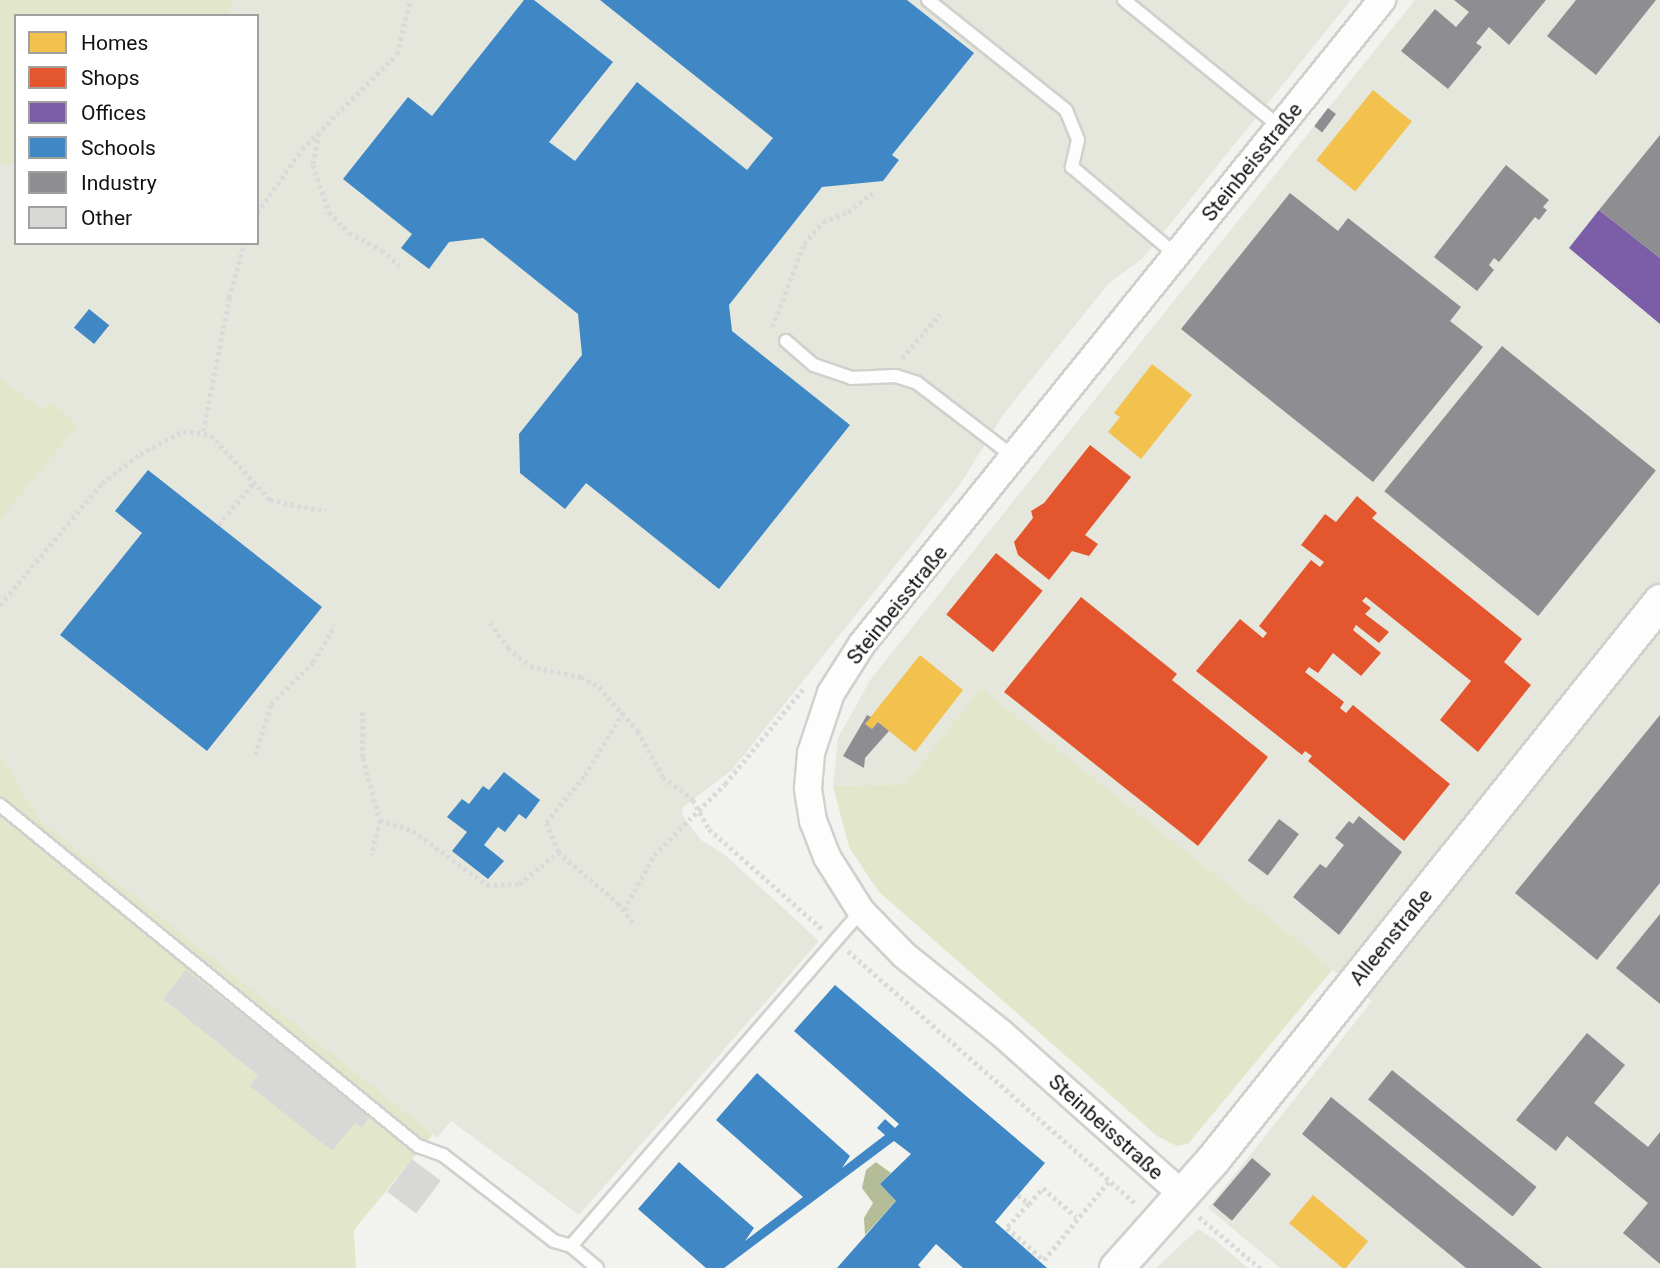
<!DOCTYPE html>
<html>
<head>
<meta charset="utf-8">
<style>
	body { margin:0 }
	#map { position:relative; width:1660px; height:1268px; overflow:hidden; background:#f2f3ef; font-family:Roboto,sans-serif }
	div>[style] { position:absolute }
	.built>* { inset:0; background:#e5e7dd }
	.green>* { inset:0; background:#e2e7cc }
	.water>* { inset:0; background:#b4bc98 }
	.homes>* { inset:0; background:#f2c14e; transform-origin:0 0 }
	.shops>* { inset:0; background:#e4572e; transform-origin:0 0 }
	.offices>* { inset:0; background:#7b5ea7 }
	.schools>* { inset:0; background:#3f88c5; transform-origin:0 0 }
	.industry>* { inset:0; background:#8d8d92; transform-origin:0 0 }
	.building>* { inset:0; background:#d8d9d6; transform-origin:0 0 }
	.path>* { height:4.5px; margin-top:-2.25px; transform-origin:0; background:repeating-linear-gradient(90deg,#dadada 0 3.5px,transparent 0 7px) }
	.roads { filter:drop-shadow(2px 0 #d0d1cd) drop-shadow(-2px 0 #d0d1cd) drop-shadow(0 2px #d0d1cd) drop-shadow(0 -2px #d0d1cd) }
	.service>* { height:12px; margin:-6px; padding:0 6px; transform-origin:6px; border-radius:6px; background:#fdfdfd }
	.minor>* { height:26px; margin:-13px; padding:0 13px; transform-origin:13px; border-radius:13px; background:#fdfdfd }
	.tertiary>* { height:33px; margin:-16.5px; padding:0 16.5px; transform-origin:16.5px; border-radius:16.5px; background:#fdfdfd }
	span { translate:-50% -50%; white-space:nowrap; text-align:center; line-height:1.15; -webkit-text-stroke:7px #fff; paint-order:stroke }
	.street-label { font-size:21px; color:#121310 }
	.legend { position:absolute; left:14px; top:14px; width:245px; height:231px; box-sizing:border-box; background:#fff; border:2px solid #a0a19f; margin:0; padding:9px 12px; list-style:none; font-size:21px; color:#121310 }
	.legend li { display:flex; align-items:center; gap:14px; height:35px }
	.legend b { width:35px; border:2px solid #a0a19f }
</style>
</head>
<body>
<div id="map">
	<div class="built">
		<div style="clip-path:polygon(234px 0,1351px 0,1142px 259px,1109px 283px,1003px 415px,961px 483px,732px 770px,683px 807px,682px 815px,701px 840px,725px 855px,819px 941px,579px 1215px,451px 1121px,437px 1138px,433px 1134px,41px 821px,0 754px,0 165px,16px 164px,16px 243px,257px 243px,257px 16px,227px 16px)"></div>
		<div style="clip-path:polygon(1415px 0,1660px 0,1660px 1268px,1280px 1268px,1208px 1208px,1372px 1001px,981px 689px,905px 784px,833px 786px,838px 738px,870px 680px)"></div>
		<div style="clip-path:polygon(1198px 1229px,1215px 1240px,1248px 1268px,1156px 1268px)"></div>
	</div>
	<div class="green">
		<div style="clip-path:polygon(0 0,234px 0,227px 16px,16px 16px,16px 164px,0 165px)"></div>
		<div style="clip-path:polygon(0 377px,42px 410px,50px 401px,78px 425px,0 520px)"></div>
		<div style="clip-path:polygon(981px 688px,1333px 969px,1188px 1144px,1177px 1146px,1157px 1136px,878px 891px,849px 847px,833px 786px,905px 784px)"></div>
		<div style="clip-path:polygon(0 754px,41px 821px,433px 1134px,354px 1230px,356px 1268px,0 1268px)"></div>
	</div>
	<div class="water">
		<div style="clip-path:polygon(876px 1162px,891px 1173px,880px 1184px,896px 1201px,865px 1235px,864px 1218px,873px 1203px,862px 1188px,866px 1170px)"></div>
	</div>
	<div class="homes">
		<div style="left:1373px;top:90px;width:50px;height:90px;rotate:39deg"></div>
		<div style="clip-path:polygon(1152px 364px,1192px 395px,1141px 459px,1108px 432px,1120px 417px,1114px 413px)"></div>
		<div style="clip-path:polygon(920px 655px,963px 690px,915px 752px,878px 722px,872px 729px,865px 724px)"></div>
		<div style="left:1313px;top:1195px;width:72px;height:37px;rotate:40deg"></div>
	</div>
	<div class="shops">
		<div style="clip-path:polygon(1090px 445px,1131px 477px,1085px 535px,1098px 544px,1089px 556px,1072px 551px,1049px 580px,1018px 555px,1014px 542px,1033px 518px,1031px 511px,1044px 503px)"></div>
		<div style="clip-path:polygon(1357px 496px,1377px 513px,1372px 518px,1522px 639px,1504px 662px,1531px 685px,1478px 752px,1440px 720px,1471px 681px,1366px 597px,1362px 601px,1371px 608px,1365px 614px,1389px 632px,1379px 643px,1356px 625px,1353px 630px,1381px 653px,1361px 676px,1333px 653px,1318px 673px,1309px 667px,1305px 672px,1344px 702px,1340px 708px,1346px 713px,1353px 705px,1450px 784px,1404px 841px,1308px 761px,1312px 756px,1305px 751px,1302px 755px,1196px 671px,1240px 619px,1263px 638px,1267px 633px,1259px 626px,1311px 560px,1320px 567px,1324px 562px,1301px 545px,1325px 514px,1336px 522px)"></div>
		<div style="left:996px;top:553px;width:60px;height:79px;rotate:39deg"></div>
		<div style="clip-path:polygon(1081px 597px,1177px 674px,1172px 680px,1268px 757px,1198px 846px,1004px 692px)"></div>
	</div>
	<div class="offices">
		<div style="clip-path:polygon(1599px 210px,1660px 258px,1660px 324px,1569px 248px)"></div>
	</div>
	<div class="schools">
		<div style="clip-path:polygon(524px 0,534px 0,613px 62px,549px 142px,575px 161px,637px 82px,747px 170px,773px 138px,600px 0,907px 0,974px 53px,892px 155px,899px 160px,883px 181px,822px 187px,729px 305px,732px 331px,850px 425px,719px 589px,586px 483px,565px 509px,520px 473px,519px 434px,582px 355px,578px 314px,483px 238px,449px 242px,429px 269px,401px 248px,412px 234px,343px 179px,408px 97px,432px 116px)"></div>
		<div style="left:89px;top:309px;width:26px;height:24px;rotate:39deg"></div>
		<div style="clip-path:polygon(148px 470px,322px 607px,207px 751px,60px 635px,142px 533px,115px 511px)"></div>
		<div style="clip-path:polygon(504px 772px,540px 800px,526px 819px,519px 814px,505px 832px,498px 827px,484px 845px,504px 861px,488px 879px,452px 851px,467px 832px,447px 817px,462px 799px,469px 804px,483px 786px,489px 790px)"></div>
		<div style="clip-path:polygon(835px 985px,1045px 1163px,995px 1222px,1047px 1268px,963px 1268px,936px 1244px,918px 1265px,921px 1268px,837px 1268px,896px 1201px,880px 1184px,911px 1154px,894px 1141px,724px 1268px,706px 1268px,638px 1209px,679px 1162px,754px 1228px,745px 1241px,803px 1197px,716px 1120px,757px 1073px,850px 1156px,842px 1168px,885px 1135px,877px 1128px,885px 1119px,895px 1128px,899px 1124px,794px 1031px)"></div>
	</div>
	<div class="industry">
		<div style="clip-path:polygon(1454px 0,1546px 0,1509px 45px,1489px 27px,1476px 43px,1482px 47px,1448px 89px,1401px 51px,1435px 9px,1456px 27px,1469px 12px)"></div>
		<div style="clip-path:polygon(1576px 0,1656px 0,1596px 75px,1547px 36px)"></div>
		<div style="left:1328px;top:108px;width:10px;height:23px;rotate:37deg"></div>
		<div style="clip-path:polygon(1660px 135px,1660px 258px,1599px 210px)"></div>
		<div style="clip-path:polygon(1506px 165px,1549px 200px,1543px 207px,1547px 210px,1539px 220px,1535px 217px,1499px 262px,1494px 258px,1489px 265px,1494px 270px,1477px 291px,1434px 257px)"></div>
		<div style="clip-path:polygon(1290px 193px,1338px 231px,1348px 218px,1461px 307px,1450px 321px,1483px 347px,1373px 482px,1181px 329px)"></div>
		<div style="left:1502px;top:346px;width:198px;height:187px;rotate:39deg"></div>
		<div style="clip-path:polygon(867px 715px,871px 717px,865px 724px,872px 729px,878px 722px,889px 731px,865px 758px,864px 768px,843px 756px)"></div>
		<div style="clip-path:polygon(1660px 715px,1660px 883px,1597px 960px,1515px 893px)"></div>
		<div style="clip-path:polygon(1359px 816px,1402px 852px,1339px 935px,1293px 897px,1320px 864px,1326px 868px,1344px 845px,1335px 838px,1349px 821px,1353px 824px)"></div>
		<div style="left:1279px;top:819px;width:25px;height:52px;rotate:37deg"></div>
		<div style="clip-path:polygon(1660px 914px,1660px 1004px,1616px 968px)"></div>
		<div style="clip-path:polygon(1587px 1033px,1625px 1065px,1594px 1103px,1648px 1147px,1660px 1132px,1660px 1264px,1623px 1233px,1648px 1203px,1567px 1136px,1556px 1151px,1516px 1120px)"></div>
		<div style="left:1392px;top:1070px;width:186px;height:38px;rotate:39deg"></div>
		<div style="clip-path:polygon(1331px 1097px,1542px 1268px,1466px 1268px,1302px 1134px)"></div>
		<div style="left:1252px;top:1158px;width:25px;height:61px;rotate:40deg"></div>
	</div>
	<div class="building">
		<div style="clip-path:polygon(186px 970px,364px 1111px,369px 1118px,362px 1128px,355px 1123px,332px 1151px,250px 1086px,258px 1075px,163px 999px)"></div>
		<div style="left:412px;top:1159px;width:36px;height:41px;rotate:37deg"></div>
	</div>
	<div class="path">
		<div style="left:319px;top:133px;width:33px;rotate:101deg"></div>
		<div style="left:313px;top:165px;width:50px;rotate:71.2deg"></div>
		<div style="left:329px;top:212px;width:29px;rotate:46deg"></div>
		<div style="left:349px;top:233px;width:37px;rotate:27deg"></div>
		<div style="left:382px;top:250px;width:24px;rotate:42deg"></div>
		<div style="left:257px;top:213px;width:78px;rotate:-54.9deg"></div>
		<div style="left:302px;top:149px;width:134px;rotate:-45deg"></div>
		<div style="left:397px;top:54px;width:56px;rotate:-76.5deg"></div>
		<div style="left:772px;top:327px;width:89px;rotate:-68.9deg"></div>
		<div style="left:804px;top:244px;width:29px;rotate:-49deg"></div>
		<div style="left:823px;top:222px;width:27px;rotate:-22deg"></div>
		<div style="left:848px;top:212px;width:31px;rotate:-38deg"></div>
		<div style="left:902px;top:358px;width:58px;rotate:-49.2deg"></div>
		<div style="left:203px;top:431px;width:136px;rotate:-78.9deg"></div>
		<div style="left:229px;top:298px;width:57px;rotate:-74.7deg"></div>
		<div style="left:219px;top:525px;width:53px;rotate:-51.2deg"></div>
		<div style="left:0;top:605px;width:159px;rotate:-50.1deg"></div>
		<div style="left:102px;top:483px;width:48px;rotate:-37.3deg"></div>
		<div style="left:140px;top:454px;width:49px;rotate:-28.1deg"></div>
		<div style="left:183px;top:431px;width:28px;rotate:8deg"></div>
		<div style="left:211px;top:435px;width:88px;rotate:47.8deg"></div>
		<div style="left:270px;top:500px;width:57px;rotate:11.1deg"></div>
		<div style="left:490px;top:623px;width:31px;rotate:54deg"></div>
		<div style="left:508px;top:648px;width:28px;rotate:39deg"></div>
		<div style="left:530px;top:666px;width:52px;rotate:12.2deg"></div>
		<div style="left:581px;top:677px;width:21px;rotate:29deg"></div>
		<div style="left:599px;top:687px;width:59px;rotate:48.4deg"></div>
		<div style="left:638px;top:731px;width:52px;rotate:61.5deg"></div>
		<div style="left:663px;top:777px;width:38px;rotate:37deg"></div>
		<div style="left:693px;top:800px;width:33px;rotate:61deg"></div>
		<div style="left:709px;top:829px;width:152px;rotate:41.5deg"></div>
		<div style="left:363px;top:712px;width:46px;rotate:90deg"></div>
		<div style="left:363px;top:758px;width:64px;rotate:74.7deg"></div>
		<div style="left:380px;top:820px;width:36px;rotate:103deg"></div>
		<div style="left:255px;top:755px;width:53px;rotate:-72.6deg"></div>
		<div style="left:271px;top:704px;width:59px;rotate:-45deg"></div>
		<div style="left:313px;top:662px;width:43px;rotate:-59.3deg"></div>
		<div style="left:380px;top:820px;width:35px;rotate:18deg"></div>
		<div style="left:413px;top:831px;width:92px;rotate:36.1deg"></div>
		<div style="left:487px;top:885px;width:32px;rotate:-2deg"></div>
		<div style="left:519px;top:884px;width:50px;rotate:-39.4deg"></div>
		<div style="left:558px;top:852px;width:32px;rotate:-112deg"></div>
		<div style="left:546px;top:822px;width:61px;rotate:-50.3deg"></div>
		<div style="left:585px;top:775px;width:74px;rotate:-58.9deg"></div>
		<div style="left:558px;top:852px;width:79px;rotate:40.4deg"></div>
		<div style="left:618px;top:903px;width:28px;rotate:52deg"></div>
		<div style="left:624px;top:910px;width:63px;rotate:-61.4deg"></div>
		<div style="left:654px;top:855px;width:100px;rotate:-45deg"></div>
		<div style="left:725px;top:784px;width:123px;rotate:-50.6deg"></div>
		<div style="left:848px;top:951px;width:383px;rotate:41.3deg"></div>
		<div style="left:1018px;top:1195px;width:14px;rotate:39deg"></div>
		<div style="left:1029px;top:1204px;width:33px;rotate:133deg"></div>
		<div style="left:1007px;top:1228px;width:49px;rotate:40.9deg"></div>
		<div style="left:1044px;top:1260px;width:102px;rotate:-50.6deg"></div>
		<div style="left:1029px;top:1204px;width:21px;rotate:-49deg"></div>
		<div style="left:1043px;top:1188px;width:44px;rotate:41.3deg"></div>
		<div style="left:1199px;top:1217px;width:80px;rotate:39.9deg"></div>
	</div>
	<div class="roads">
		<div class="service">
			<div style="left:928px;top:0;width:176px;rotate:38.6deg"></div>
			<div style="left:1066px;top:110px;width:32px;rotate:68deg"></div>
			<div style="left:1078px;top:140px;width:28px;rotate:103deg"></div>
			<div style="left:1072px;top:167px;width:136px;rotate:40.2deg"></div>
			<div style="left:1124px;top:0;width:201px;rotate:39.1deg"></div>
			<div style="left:786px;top:341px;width:37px;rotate:41deg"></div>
			<div style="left:814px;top:365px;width:39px;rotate:19deg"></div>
			<div style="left:851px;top:378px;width:45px;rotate:-2.5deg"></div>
			<div style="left:896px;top:376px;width:22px;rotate:18deg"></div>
			<div style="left:917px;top:383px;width:123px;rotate:37.4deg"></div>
			<div style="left:0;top:805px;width:539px;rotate:39.21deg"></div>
			<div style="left:418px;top:1146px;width:27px;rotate:20deg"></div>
			<div style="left:443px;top:1155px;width:140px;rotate:37.8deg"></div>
			<div style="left:554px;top:1241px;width:18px;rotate:16deg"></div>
			<div style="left:571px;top:1246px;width:34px;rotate:40deg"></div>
			<div style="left:571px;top:1246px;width:443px;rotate:-49.1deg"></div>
		</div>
		<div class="minor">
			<div style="left:1183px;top:1195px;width:244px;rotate:-138.3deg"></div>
			<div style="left:1001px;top:1033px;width:124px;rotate:-141.2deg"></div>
			<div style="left:904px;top:955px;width:62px;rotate:-134.3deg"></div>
			<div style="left:861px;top:911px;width:64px;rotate:-122.2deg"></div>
			<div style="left:827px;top:857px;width:39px;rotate:-111deg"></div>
			<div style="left:813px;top:821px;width:33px;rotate:-99deg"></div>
			<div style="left:808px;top:788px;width:35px;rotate:-85deg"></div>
			<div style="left:811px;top:753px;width:63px;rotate:-71.6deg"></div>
			<div style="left:831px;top:693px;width:58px;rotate:-57.7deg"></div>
			<div style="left:862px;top:644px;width:828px;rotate:-51.08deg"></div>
		</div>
		<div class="tertiary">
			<div style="left:1116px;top:1268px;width:146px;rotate:-48.3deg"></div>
			<div style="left:1213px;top:1159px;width:715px;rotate:-51.3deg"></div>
		</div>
	</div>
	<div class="street-label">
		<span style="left:1252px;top:162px;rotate:-51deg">Steinbeisstraße</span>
		<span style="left:897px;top:605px;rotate:-51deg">Steinbeisstraße</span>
		<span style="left:1391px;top:937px;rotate:-51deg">Alleenstraße</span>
		<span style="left:1106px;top:1127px;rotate:42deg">Steinbeisstraße</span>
	</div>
	<ul class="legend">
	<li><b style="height:19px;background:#f2c14e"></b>Homes</li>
	<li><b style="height:19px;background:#e4572e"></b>Shops</li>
	<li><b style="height:19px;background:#7b5ea7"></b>Offices</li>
	<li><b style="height:19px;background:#3f88c5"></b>Schools</li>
	<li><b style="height:19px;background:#8d8d92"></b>Industry</li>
	<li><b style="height:19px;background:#d8d9d6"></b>Other</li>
	</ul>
</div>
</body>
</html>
